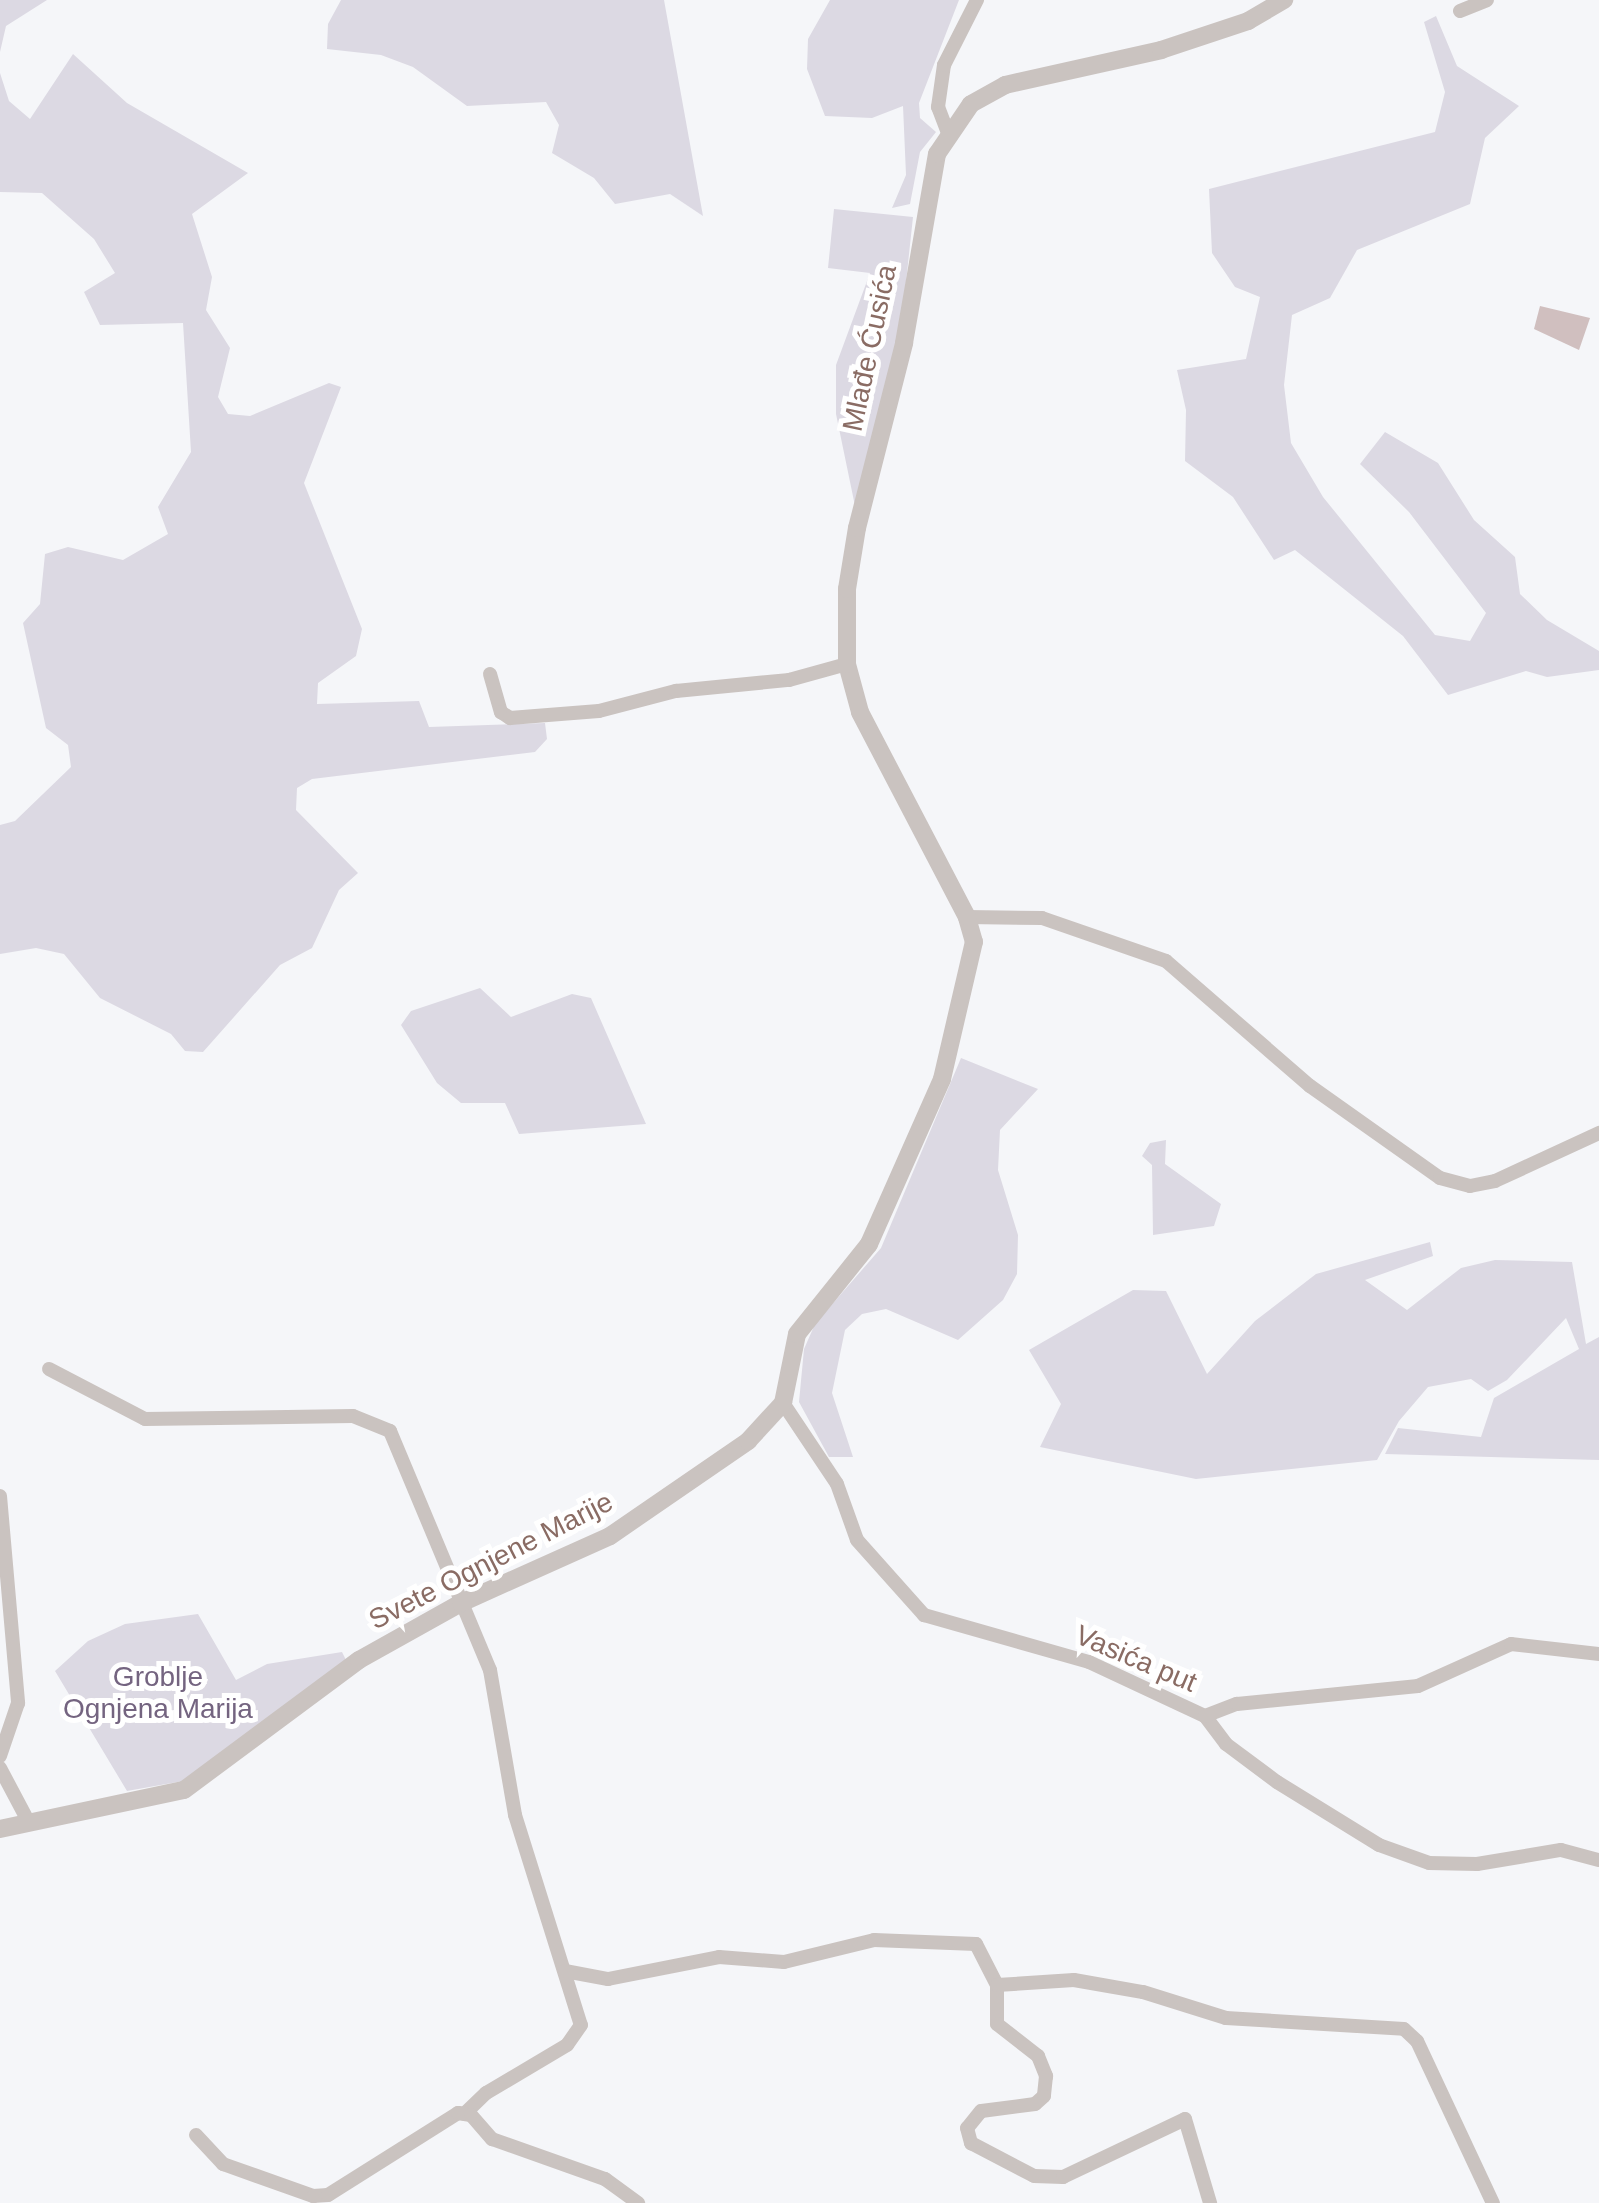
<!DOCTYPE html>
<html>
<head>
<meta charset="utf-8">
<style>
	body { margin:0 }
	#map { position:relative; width:1599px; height:2203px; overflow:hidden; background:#f5f6f9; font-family:Helvetica,sans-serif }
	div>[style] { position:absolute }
	.green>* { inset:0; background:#dcd9e3 }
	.water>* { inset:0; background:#d0bfbf }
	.minor>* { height:14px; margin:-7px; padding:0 7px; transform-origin:7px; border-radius:7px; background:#cac3c0 }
	.tertiary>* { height:18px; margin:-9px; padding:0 9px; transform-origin:9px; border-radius:9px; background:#cac3c0 }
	span { translate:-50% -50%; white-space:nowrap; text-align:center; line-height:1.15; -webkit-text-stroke:10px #fff; paint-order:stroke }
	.street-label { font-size:28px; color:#8a6c64 }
	.park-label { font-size:28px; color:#746480 }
</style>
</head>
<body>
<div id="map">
	<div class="green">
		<div style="clip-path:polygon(0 0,47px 0,6px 26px,0 52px)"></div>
		<div style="clip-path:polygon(341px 0,664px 0,703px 216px,670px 194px,615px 204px,594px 178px,552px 153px,559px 125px,546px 102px,467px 106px,413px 67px,381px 55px,327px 49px,328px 24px)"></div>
		<div style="clip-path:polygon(830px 0,959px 0,919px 103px,920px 118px,936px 132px,920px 152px,910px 204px,892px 208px,906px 175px,903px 106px,872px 118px,825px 116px,807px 69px,808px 39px)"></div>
		<div style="clip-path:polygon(1436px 16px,1457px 66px,1519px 106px,1485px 138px,1470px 204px,1357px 250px,1330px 298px,1292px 315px,1284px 385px,1291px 443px,1323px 497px,1435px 635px,1470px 641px,1486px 613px,1409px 512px,1360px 464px,1385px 432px,1438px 463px,1474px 520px,1515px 557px,1520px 594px,1547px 620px,1599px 651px,1599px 670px,1547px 677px,1526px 671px,1448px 695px,1403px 636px,1295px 550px,1274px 560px,1233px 497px,1185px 461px,1186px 410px,1177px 370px,1246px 359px,1260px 297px,1235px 287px,1212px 253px,1209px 189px,1435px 132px,1445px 92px,1424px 22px)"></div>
		<div style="clip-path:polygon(73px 54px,127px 103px,248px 173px,192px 214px,212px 277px,206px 310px,230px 348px,218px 397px,228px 414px,250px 416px,329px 383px,341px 387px,304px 483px,362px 629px,356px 656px,318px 683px,317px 704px,419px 701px,429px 727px,545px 723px,547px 739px,535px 752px,312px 779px,297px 788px,296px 810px,358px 873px,339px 890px,312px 948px,280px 965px,203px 1052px,185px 1051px,171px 1034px,100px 998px,64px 954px,36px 948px,0 954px,0 825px,15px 821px,71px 767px,68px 745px,46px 728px,23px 623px,40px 604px,45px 554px,68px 547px,123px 560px,168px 534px,158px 507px,191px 452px,183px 323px,100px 325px,84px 292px,115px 273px,94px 239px,42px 193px,0 192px,0 73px,9px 101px,30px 119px)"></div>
		<div style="clip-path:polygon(834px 209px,913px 217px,900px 338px,855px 506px,836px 414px,836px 365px,870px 273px,828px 268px)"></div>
		<div style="clip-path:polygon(480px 988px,511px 1017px,572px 994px,591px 998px,646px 1124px,519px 1134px,505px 1103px,461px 1103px,437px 1083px,401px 1025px,411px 1011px)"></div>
		<div style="clip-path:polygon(961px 1058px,1038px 1089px,1000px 1130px,998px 1170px,1018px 1235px,1017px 1274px,1003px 1300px,958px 1340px,886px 1309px,862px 1314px,845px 1330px,832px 1393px,853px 1457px,829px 1457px,799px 1402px,804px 1349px,815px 1324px,881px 1248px)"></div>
		<div style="clip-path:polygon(1166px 1140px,1165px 1164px,1221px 1204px,1214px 1226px,1153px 1235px,1152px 1165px,1142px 1156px,1150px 1143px)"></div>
		<div style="clip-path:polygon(1430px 1242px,1433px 1256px,1365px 1280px,1407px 1310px,1461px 1268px,1495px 1260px,1572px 1262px,1586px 1344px,1599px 1337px,1599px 1460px,1385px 1454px,1398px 1428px,1481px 1437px,1494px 1398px,1579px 1349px,1566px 1318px,1507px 1380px,1488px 1391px,1471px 1379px,1428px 1387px,1399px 1421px,1377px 1460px,1196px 1479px,1040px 1447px,1061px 1404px,1029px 1350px,1133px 1290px,1166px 1291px,1207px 1374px,1255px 1321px,1316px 1274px)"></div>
		<div style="clip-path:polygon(198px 1614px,236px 1680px,267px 1664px,342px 1652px,346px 1660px,183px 1781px,127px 1791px,55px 1671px,88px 1641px,125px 1624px)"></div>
	</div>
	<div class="water">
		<div style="clip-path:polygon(1540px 306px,1590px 318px,1579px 350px,1534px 329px)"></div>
	</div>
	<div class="minor">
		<div style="left:1460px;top:11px;width:29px;rotate:-22deg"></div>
		<div style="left:948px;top:133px;width:28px;rotate:-111deg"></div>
		<div style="left:938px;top:107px;width:42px;rotate:-81.9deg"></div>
		<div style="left:944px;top:65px;width:73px;rotate:-63.1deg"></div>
		<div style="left:490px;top:674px;width:40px;rotate:74deg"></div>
		<div style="left:501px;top:712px;width:11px;rotate:34deg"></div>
		<div style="left:510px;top:718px;width:89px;rotate:-4.5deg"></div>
		<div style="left:599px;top:711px;width:80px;rotate:-14.6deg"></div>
		<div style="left:676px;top:691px;width:114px;rotate:-5.6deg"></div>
		<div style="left:789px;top:680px;width:60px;rotate:-15.4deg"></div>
		<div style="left:967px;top:917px;width:75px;rotate:0.8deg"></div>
		<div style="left:1042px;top:918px;width:131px;rotate:19.1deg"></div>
		<div style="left:1166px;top:961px;width:191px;rotate:41deg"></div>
		<div style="left:1310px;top:1086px;width:159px;rotate:35.3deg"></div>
		<div style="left:1440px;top:1178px;width:31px;rotate:15deg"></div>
		<div style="left:1470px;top:1186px;width:25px;rotate:-11deg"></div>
		<div style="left:1495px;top:1181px;width:115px;rotate:-24.8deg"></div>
		<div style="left:49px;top:1369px;width:108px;rotate:27.5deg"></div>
		<div style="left:145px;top:1419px;width:208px;rotate:-0.8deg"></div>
		<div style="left:353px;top:1416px;width:40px;rotate:22deg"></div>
		<div style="left:390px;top:1431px;width:259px;rotate:67.3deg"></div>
		<div style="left:490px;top:1670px;width:147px;rotate:80.2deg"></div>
		<div style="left:515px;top:1815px;width:220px;rotate:72.6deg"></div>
		<div style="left:581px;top:2025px;width:24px;rotate:125deg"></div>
		<div style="left:567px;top:2045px;width:94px;rotate:149.3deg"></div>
		<div style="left:486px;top:2093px;width:30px;rotate:136deg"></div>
		<div style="left:783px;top:1403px;width:97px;rotate:56.3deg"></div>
		<div style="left:837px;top:1484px;width:59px;rotate:70.3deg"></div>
		<div style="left:857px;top:1540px;width:101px;rotate:48.2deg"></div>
		<div style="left:924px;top:1615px;width:172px;rotate:15.9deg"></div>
		<div style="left:1089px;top:1662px;width:128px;rotate:25deg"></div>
		<div style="left:1205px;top:1716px;width:35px;rotate:53deg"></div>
		<div style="left:1226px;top:1744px;width:64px;rotate:36.7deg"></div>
		<div style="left:1277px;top:1782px;width:120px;rotate:31.7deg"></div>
		<div style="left:1379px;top:1845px;width:53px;rotate:19.8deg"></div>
		<div style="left:1429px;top:1863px;width:48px;rotate:1.2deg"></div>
		<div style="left:1477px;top:1864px;width:85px;rotate:-9.5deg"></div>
		<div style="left:1561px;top:1850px;width:39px;rotate:15deg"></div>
		<div style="left:0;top:1496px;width:208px;rotate:85deg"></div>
		<div style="left:18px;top:1703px;width:56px;rotate:108.8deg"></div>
		<div style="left:1205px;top:1716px;width:34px;rotate:-21deg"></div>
		<div style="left:1237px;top:1704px;width:182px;rotate:-5.7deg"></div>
		<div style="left:1418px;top:1686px;width:102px;rotate:-24.3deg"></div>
		<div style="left:1511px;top:1644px;width:89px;rotate:6.5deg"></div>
		<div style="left:0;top:1768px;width:58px;rotate:62.1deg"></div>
		<div style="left:565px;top:1971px;width:44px;rotate:10.5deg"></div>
		<div style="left:608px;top:1979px;width:113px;rotate:-11.2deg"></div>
		<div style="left:719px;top:1957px;width:65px;rotate:4.4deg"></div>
		<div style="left:784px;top:1962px;width:93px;rotate:-13.7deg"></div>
		<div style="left:874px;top:1940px;width:102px;rotate:2.2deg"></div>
		<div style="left:976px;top:1944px;width:46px;rotate:62.9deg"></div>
		<div style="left:997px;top:1985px;width:39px;rotate:90deg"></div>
		<div style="left:997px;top:2024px;width:52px;rotate:38deg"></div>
		<div style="left:1038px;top:2056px;width:22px;rotate:68deg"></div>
		<div style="left:1046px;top:2076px;width:20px;rotate:96deg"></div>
		<div style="left:1044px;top:2096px;width:12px;rotate:138deg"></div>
		<div style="left:1035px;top:2104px;width:54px;rotate:172.6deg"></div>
		<div style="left:981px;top:2111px;width:22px;rotate:129deg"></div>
		<div style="left:967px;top:2128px;width:16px;rotate:75deg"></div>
		<div style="left:971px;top:2143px;width:71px;rotate:27.6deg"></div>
		<div style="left:1034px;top:2176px;width:29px;rotate:2deg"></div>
		<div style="left:1063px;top:2177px;width:135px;rotate:-25.4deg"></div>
		<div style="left:1185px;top:2119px;width:88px;rotate:73.4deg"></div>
		<div style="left:997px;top:1985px;width:77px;rotate:-3.7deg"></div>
		<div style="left:1074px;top:1980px;width:70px;rotate:9.9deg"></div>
		<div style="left:1143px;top:1992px;width:87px;rotate:17.4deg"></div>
		<div style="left:1226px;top:2018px;width:178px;rotate:3.5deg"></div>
		<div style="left:1404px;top:2029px;width:18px;rotate:43deg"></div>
		<div style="left:1417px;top:2041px;width:179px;rotate:64.9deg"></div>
		<div style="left:196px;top:2135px;width:40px;rotate:47deg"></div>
		<div style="left:223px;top:2164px;width:96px;rotate:19.6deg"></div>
		<div style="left:313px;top:2196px;width:15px;rotate:-4deg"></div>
		<div style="left:328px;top:2195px;width:154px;rotate:-32.2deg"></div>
		<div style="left:458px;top:2113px;width:13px;rotate:9deg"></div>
		<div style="left:471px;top:2115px;width:32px;rotate:49deg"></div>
		<div style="left:492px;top:2139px;width:120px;rotate:19.5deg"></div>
		<div style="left:605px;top:2179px;width:41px;rotate:36deg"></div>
	</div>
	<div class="tertiary">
		<div style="left:0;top:1829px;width:188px;rotate:-12deg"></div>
		<div style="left:184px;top:1790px;width:218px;rotate:-36.6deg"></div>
		<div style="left:359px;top:1660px;width:117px;rotate:-29.2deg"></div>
		<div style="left:461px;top:1603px;width:163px;rotate:-24.2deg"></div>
		<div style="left:610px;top:1536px;width:168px;rotate:-34.5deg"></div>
		<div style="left:748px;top:1441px;width:52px;rotate:-47.4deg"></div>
		<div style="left:783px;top:1403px;width:70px;rotate:-78.5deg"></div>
		<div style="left:797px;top:1334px;width:115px;rotate:-51.3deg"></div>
		<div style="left:869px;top:1244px;width:180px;rotate:-66.1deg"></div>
		<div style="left:942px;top:1079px;width:141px;rotate:-76.9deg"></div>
		<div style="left:974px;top:942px;width:26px;rotate:-106deg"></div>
		<div style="left:967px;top:917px;width:231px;rotate:-117.6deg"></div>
		<div style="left:860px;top:712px;width:50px;rotate:-105.2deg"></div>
		<div style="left:847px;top:664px;width:75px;rotate:-90deg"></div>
		<div style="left:847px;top:589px;width:62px;rotate:-80.7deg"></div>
		<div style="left:857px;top:528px;width:191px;rotate:-75.7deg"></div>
		<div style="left:904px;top:343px;width:192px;rotate:-80.1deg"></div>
		<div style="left:937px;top:154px;width:60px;rotate:-55.8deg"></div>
		<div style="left:971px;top:104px;width:39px;rotate:-29deg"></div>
		<div style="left:1005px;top:85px;width:160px;rotate:-12.6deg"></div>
		<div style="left:1161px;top:50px;width:92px;rotate:-18.4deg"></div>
		<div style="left:1248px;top:21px;width:42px;rotate:-30.3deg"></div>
	</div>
	<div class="street-label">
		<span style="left:870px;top:348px;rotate:-78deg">Mlađe Ćusića</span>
		<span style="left:491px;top:1561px;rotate:-27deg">Svete Ognjene Marije</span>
		<span style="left:1136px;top:1659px;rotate:23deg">Vasića put</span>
	</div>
	<div class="park-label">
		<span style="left:158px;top:1693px">Groblje<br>Ognjena Marija</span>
	</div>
</div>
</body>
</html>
